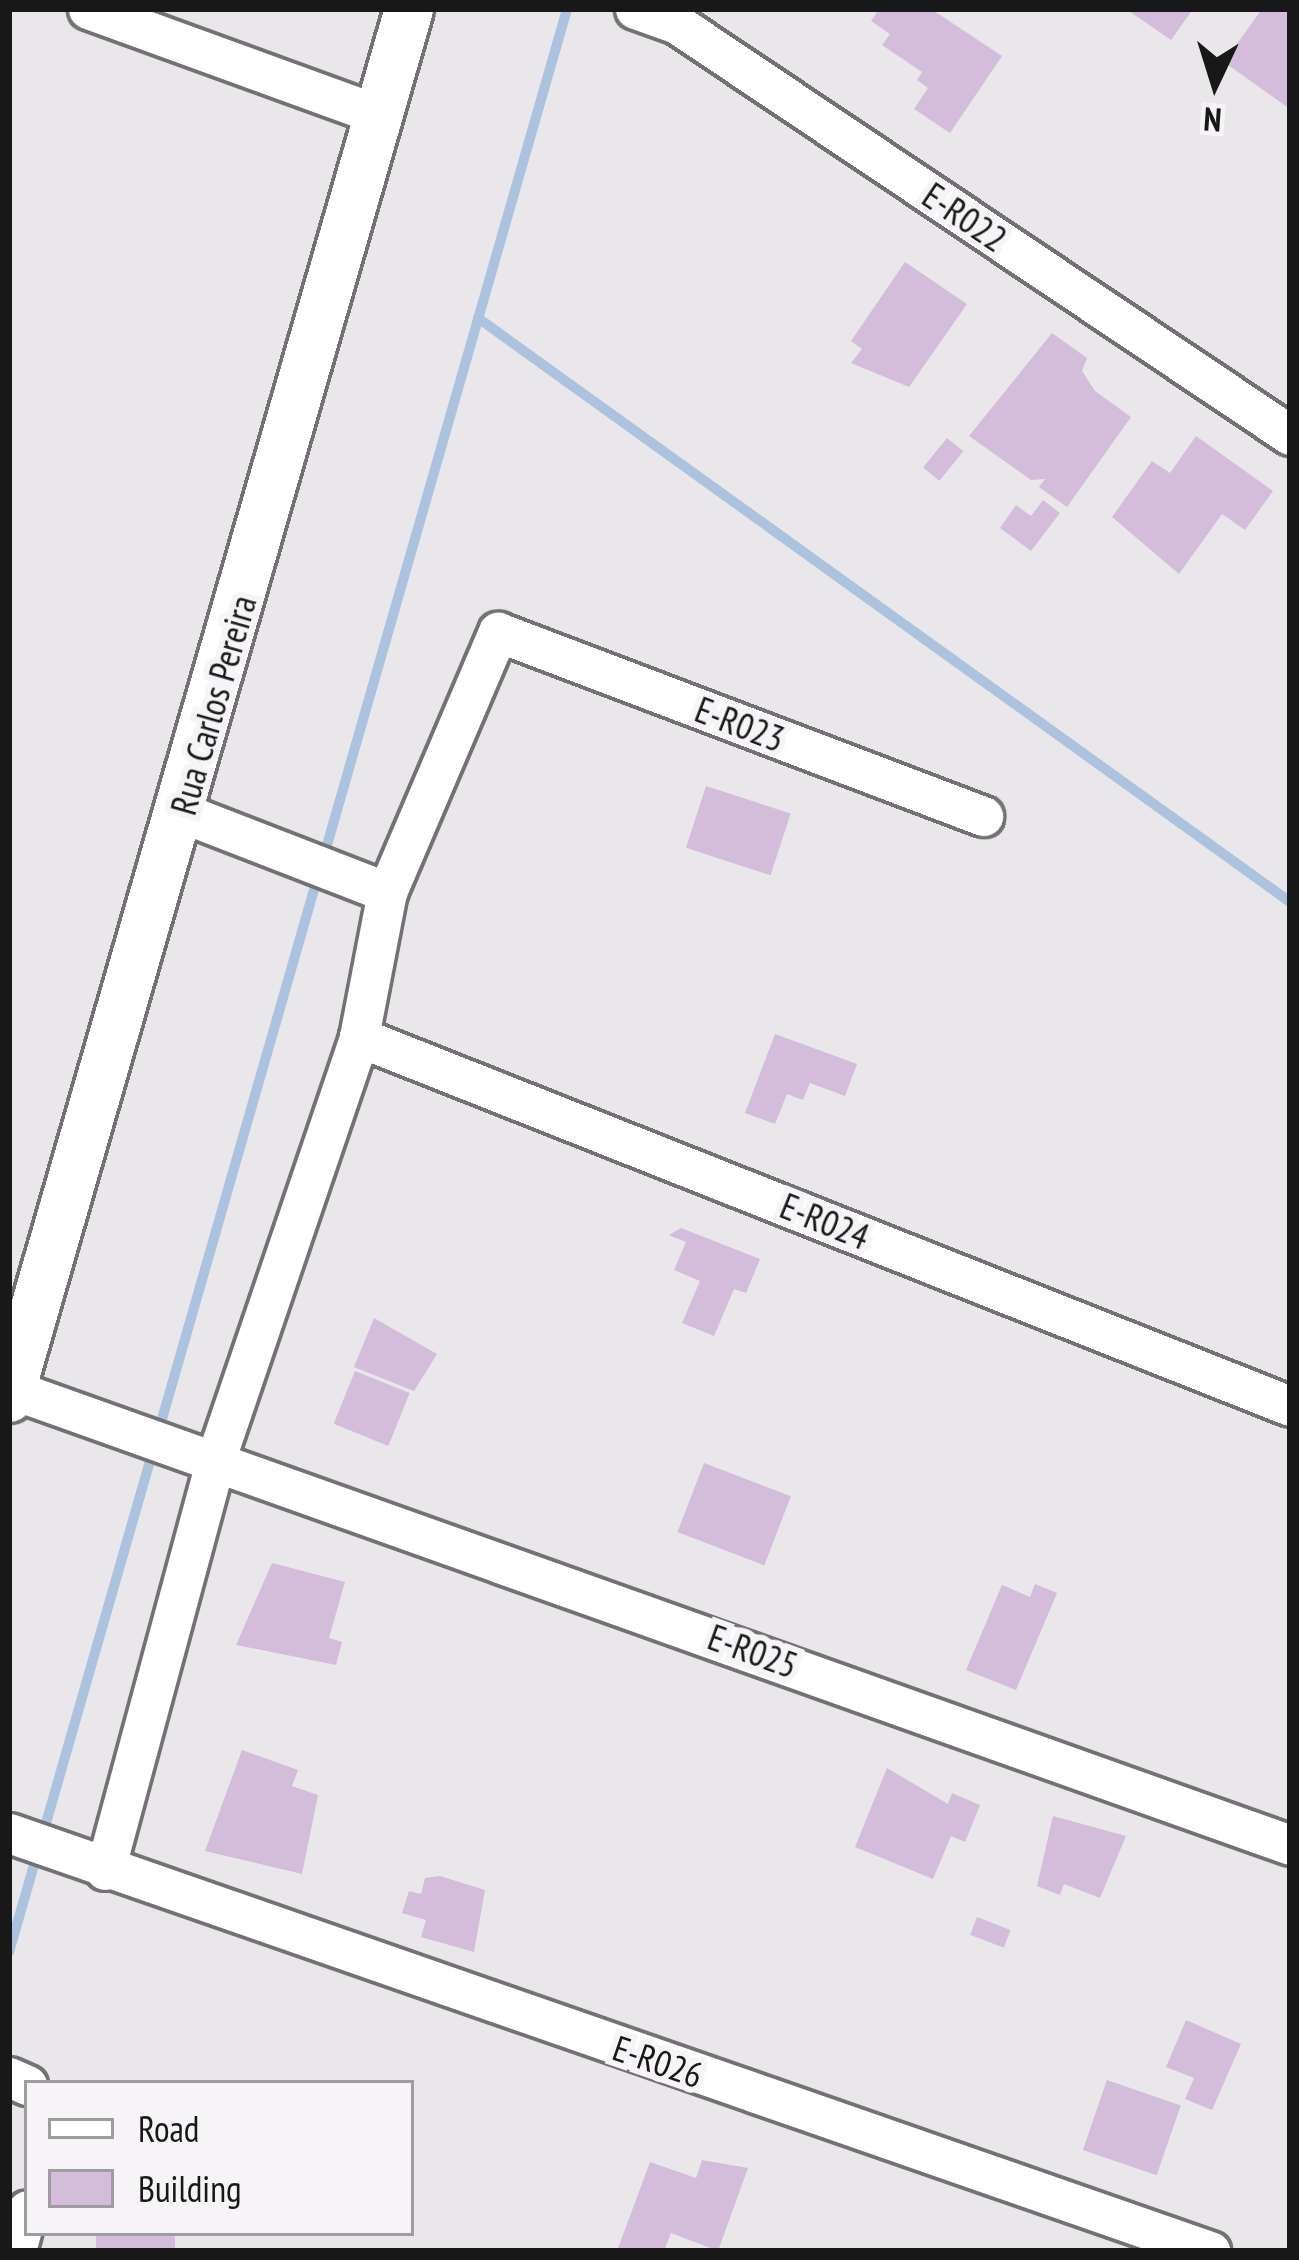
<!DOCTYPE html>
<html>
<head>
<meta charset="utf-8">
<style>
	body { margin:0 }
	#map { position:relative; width:1299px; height:2260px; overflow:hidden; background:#e9e7ea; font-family:"PT Sans Narrow",sans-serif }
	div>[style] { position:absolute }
	.stream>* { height:10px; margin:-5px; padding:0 5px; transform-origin:5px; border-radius:5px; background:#abc3de }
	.building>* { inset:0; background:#d3bdda; transform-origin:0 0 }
	.roads { filter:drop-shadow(3px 0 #737174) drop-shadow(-3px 0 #737174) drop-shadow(0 3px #737174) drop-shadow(0 -3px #737174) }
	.minor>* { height:39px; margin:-19.5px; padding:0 19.5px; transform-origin:19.5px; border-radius:19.5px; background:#fff }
	.tertiary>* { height:48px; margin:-24px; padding:0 24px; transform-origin:24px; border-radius:24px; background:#fff }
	span { translate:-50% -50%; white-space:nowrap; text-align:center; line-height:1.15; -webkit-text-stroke:12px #f6f4f7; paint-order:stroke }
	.street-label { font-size:36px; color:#191819 }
	.frame { position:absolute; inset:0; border:12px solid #191819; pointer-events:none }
	.legend { position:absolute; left:24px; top:2080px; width:390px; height:156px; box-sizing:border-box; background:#f6f4f7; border:3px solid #9e9c9e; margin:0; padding:15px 21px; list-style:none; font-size:36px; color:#191819 }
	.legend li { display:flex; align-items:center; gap:24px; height:60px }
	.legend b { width:60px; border:3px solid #9e9c9e }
	.north { position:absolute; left:1155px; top:24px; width:120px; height:120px; -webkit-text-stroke:9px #f6f4f7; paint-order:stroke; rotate:184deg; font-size:33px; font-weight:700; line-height:48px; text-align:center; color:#191819 }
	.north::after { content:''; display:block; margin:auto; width:42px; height:54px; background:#191819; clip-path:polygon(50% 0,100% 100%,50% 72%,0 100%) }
</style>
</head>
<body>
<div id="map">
	<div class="stream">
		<div style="left:478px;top:318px;width:1000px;rotate:35.72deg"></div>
		<div style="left:323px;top:859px;width:884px;rotate:-73.98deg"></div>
		<div style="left:9px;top:1952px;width:1119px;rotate:-73.98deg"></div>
	</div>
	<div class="building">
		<div style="clip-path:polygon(879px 9px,931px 9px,1002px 56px,950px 133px,914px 109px,928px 88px,917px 80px,922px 72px,882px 45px,890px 34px,871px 21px)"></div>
		<div style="clip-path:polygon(1126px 9px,1193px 9px,1171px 40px)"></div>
		<div style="clip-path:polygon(1262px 9px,1290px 9px,1290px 109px,1224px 62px)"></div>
		<div style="clip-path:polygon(905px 262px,967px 304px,909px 387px,851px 363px,862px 349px,851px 341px)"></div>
		<div style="clip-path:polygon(1052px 333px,1087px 358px,1082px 371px,1095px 391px,1131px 417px,1067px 507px,1039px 487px,1045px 479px,1031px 480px,969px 436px)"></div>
		<div style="clip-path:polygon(1196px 436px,1273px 491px,1245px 530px,1222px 514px,1179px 574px,1112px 517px,1152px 461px,1170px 473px)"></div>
		<div style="left:947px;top:438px;width:21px;height:38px;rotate:39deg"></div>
		<div style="clip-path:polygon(1043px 500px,1060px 513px,1031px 551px,1000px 528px,1016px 505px,1031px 516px)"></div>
		<div style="left:706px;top:786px;width:89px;height:65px;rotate:18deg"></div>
		<div style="clip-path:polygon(775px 1034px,857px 1064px,845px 1096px,810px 1083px,803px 1100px,787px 1094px,775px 1124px,745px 1113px)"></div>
		<div style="clip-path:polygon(681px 1228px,760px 1259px,746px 1293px,734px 1289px,714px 1336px,682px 1323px,700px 1281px,674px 1270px,686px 1242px,669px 1235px)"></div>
		<div style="clip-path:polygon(374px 1318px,437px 1354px,414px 1391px,354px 1367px)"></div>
		<div style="left:355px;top:1371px;width:59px;height:57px;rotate:22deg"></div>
		<div style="left:704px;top:1463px;width:93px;height:74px;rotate:21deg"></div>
		<div style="clip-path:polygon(272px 1563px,345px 1582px,329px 1638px,342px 1642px,336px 1665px,236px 1645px)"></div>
		<div style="clip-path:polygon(1035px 1584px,1057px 1593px,1016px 1690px,966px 1670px,1002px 1585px,1030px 1597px)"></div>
		<div style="clip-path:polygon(242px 1750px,298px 1770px,292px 1786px,318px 1795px,302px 1874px,205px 1851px)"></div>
		<div style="clip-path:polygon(887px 1768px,948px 1804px,952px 1793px,980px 1805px,965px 1842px,951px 1836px,933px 1879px,855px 1847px)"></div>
		<div style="clip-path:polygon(1053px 1816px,1126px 1836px,1100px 1898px,1064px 1884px,1060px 1895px,1037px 1886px)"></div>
		<div style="clip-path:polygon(440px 1876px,485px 1890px,474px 1952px,421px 1937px,426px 1920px,402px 1913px,409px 1891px,421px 1894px,425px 1878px)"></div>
		<div style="left:977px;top:1917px;width:36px;height:19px;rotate:21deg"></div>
		<div style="clip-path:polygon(1186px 2020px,1241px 2044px,1212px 2110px,1185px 2099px,1194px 2078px,1166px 2067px)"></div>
		<div style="left:1107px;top:2080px;width:78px;height:74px;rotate:19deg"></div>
		<div style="clip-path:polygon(702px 2160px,748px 2168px,718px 2251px,671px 2233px,664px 2251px,617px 2251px,650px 2162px,696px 2178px)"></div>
		<div style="left:96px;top:2233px;width:79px;height:19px"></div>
	</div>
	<div class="roads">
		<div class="minor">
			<div style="left:88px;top:9px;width:311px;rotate:20deg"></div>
			<div style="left:635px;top:9px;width:45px;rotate:19.7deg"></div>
			<div style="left:677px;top:24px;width:738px;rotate:33.84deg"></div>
			<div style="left:183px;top:813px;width:219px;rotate:21.2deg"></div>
			<div style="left:359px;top:1037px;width:1001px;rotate:21.62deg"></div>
			<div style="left:11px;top:1389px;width:1358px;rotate:19.62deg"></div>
			<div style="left:9px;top:1833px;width:1272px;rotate:19.19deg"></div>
			<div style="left:105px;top:1870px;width:427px;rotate:-74.9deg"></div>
			<div style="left:216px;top:1458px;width:445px;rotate:-71.2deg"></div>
			<div style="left:359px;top:1037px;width:148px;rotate:-79.1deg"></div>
			<div style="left:387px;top:892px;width:283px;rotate:-66.9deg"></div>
			<div style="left:498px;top:632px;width:519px;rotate:20.78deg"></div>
			<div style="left:9px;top:2077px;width:20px;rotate:24deg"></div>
			<div style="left:16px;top:2251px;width:42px;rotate:-75deg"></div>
		</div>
		<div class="tertiary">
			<div style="left:9px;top:1398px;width:1445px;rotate:-73.93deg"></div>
		</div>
	</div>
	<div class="street-label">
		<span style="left:965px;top:217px;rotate:34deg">E-R022</span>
		<span style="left:213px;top:705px;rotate:-74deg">Rua Carlos Pereira</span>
		<span style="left:740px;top:724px;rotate:21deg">E-R023</span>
		<span style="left:825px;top:1221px;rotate:22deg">E-R024</span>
		<span style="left:753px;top:1651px;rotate:20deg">E-R025</span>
		<span style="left:658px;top:2061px;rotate:19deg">E-R026</span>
	</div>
	<div class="frame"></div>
	<ul class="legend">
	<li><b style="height:15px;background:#fff"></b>Road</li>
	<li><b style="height:33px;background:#d3bdda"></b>Building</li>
	</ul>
	<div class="north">N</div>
</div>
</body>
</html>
